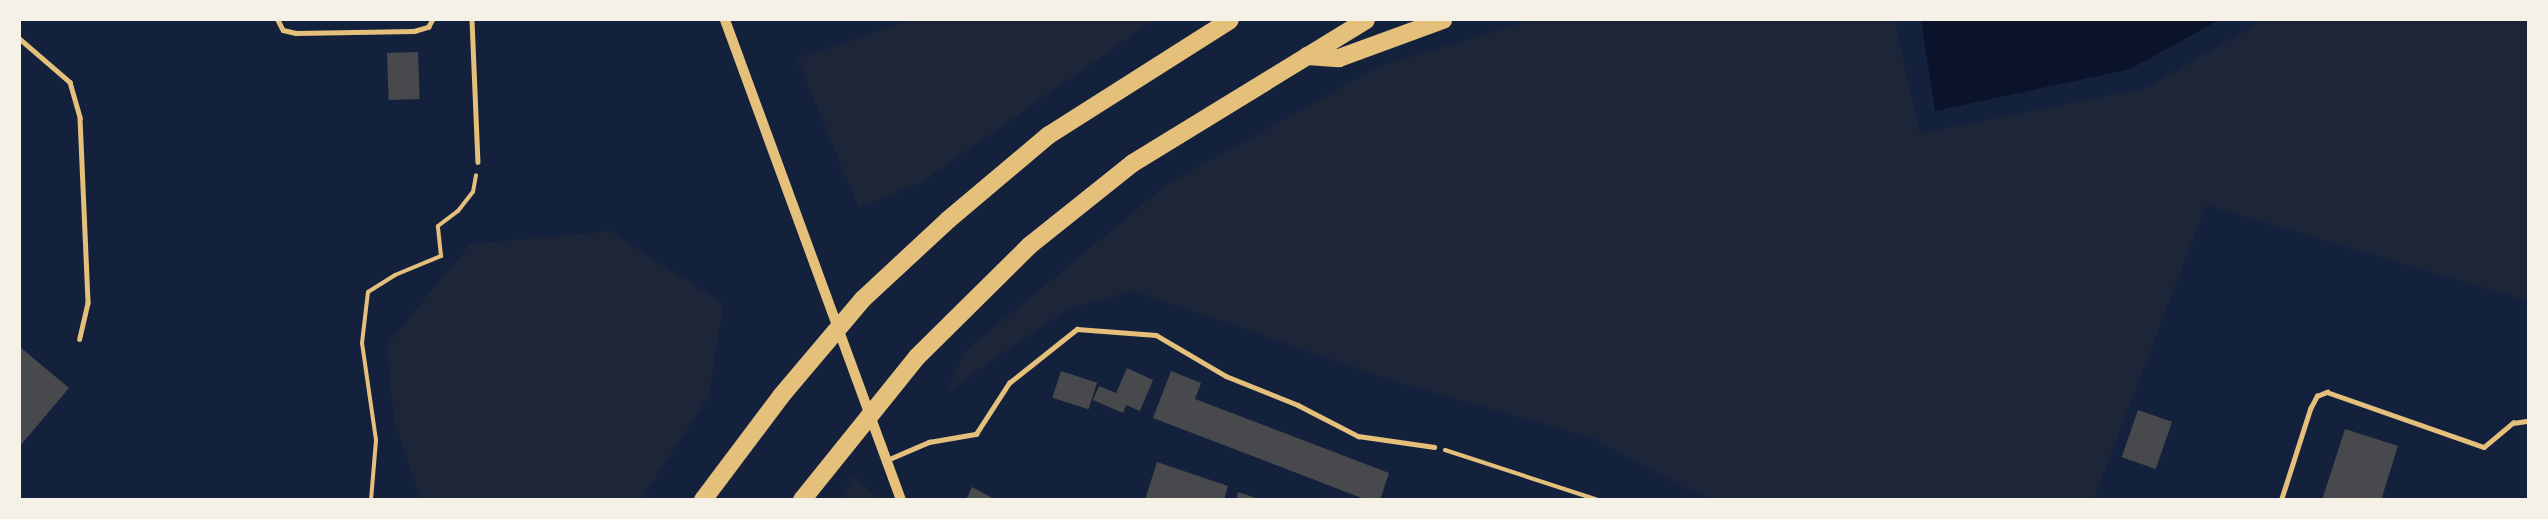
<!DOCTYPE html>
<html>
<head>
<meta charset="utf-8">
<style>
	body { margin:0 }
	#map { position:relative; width:2548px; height:519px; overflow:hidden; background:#14213d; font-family:"Fira Sans Condensed",sans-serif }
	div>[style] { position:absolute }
	.green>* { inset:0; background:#1d2539 }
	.water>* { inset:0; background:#0b132b }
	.building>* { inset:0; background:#48494c; transform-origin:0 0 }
	.path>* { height:4px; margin:-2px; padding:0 2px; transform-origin:2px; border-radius:2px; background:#e5c07b }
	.service>* { height:4.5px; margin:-2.25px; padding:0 2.25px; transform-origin:2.25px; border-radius:2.25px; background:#e5c07b }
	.tertiary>* { height:10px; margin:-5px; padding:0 5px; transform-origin:5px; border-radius:5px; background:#e5c07b }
	.motorway>* { height:18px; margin:-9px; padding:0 9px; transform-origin:9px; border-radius:9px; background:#e5c07b }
	span { translate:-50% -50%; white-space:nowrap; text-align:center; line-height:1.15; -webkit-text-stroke:4.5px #f6f1e7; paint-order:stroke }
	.frame { position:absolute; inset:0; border:21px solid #f6f1e7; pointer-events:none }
</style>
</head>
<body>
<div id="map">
	<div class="green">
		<div style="clip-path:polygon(911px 20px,1154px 20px,922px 182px,859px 208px,797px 59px)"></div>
		<div style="clip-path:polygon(1532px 20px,1894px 20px,1920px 133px,2144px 89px,2264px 20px,2528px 20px,2528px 301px,2206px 205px,2094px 499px,1715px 499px,1690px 491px,1592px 438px,1400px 383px,1134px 291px,1067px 309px,948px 391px,964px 352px,1169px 183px,1380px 66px)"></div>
		<div style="clip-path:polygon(610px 231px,723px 304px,709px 395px,642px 499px,421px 499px,394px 422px,387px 345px,470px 244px)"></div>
		<div style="clip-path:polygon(853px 476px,880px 499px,841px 499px)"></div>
	</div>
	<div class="water">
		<div style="clip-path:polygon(1921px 20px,2219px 20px,2130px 69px,1935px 111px)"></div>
	</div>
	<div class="building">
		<div style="left:418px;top:52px;width:47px;height:31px;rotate:88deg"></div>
		<div style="clip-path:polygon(20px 347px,69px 388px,20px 446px)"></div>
		<div style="clip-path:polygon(1127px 368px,1153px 380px,1140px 411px,1126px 405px,1123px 413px,1093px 400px,1099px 386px,1116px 393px)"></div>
		<div style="left:1061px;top:371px;width:38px;height:28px;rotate:18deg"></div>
		<div style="clip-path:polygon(1171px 371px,1201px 383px,1195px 399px,1389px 473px,1380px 500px,1367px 500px,1153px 418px)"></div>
		<div style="left:2138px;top:410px;width:36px;height:50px;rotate:19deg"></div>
		<div style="clip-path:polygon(2345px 429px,2398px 446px,2382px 497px,2388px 500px,2322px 500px)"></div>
		<div style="clip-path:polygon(1157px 462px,1228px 486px,1224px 500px,1145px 500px)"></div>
		<div style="clip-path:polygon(972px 487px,996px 500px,966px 500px)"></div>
		<div style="clip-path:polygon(1238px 492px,1259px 499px,1259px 500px,1236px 500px)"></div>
	</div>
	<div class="path">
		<div style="left:1445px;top:450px;width:161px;rotate:18.1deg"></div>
		<div style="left:371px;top:500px;width:60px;rotate:-85.2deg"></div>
		<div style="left:376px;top:440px;width:98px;rotate:-98.2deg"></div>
		<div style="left:362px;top:343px;width:51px;rotate:-83.3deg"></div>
		<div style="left:368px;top:292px;width:32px;rotate:-32deg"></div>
		<div style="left:395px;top:275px;width:50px;rotate:-22.4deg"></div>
		<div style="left:441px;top:256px;width:30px;rotate:-96deg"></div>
		<div style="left:438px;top:226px;width:25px;rotate:-37deg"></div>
		<div style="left:458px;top:211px;width:24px;rotate:-52deg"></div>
		<div style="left:473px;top:192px;width:17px;rotate:-80deg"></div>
	</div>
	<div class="service">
		<div style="left:278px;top:20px;width:11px;rotate:63deg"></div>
		<div style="left:283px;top:30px;width:13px;rotate:13deg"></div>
		<div style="left:296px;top:33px;width:118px;rotate:-1deg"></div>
		<div style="left:414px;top:31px;width:15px;rotate:-16deg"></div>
		<div style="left:428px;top:27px;width:8px;rotate:-60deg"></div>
		<div style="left:472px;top:20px;width:142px;rotate:87.6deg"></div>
		<div style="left:20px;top:39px;width:66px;rotate:40.7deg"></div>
		<div style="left:70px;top:82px;width:37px;rotate:74deg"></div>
		<div style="left:80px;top:118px;width:185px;rotate:87.5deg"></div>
		<div style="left:88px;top:303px;width:37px;rotate:103deg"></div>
		<div style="left:887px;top:460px;width:46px;rotate:-23.2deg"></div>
		<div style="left:929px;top:442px;width:48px;rotate:-9.7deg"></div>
		<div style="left:976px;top:434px;width:61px;rotate:-57.1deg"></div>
		<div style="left:1009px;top:383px;width:87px;rotate:-38.5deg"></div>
		<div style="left:1077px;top:329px;width:79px;rotate:4.3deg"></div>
		<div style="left:1156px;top:335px;width:81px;rotate:30.4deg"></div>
		<div style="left:1226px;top:376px;width:78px;rotate:21.9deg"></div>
		<div style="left:1298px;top:405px;width:68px;rotate:27.3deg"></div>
		<div style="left:1358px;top:436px;width:77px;rotate:8.2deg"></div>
		<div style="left:2281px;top:500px;width:96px;rotate:-72.3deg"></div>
		<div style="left:2310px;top:409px;width:15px;rotate:-62deg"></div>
		<div style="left:2317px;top:396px;width:11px;rotate:-22deg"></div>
		<div style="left:2327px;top:392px;width:166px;rotate:19.3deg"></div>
		<div style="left:2484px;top:447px;width:38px;rotate:-40deg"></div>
		<div style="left:2513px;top:423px;width:15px;rotate:-8deg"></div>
	</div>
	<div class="tertiary">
		<div style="left:725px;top:20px;width:511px;rotate:69.86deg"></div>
	</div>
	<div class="motorway">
		<div style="left:1307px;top:56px;width:32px;rotate:4deg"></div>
		<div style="left:1339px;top:58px;width:111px;rotate:-20.1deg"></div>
		<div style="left:703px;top:500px;width:130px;rotate:-53.1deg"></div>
		<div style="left:781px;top:396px;width:127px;rotate:-49.8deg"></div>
		<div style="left:863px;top:299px;width:116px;rotate:-42.9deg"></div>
		<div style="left:948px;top:220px;width:132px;rotate:-40.1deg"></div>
		<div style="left:1049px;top:135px;width:214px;rotate:-32.4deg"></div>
		<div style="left:802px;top:500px;width:184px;rotate:-51.2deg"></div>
		<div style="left:917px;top:357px;width:158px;rotate:-44.7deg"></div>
		<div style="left:1029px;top:246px;width:133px;rotate:-38.6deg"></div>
		<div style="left:1133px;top:163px;width:273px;rotate:-31.5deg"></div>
	</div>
	<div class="frame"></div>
</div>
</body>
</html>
